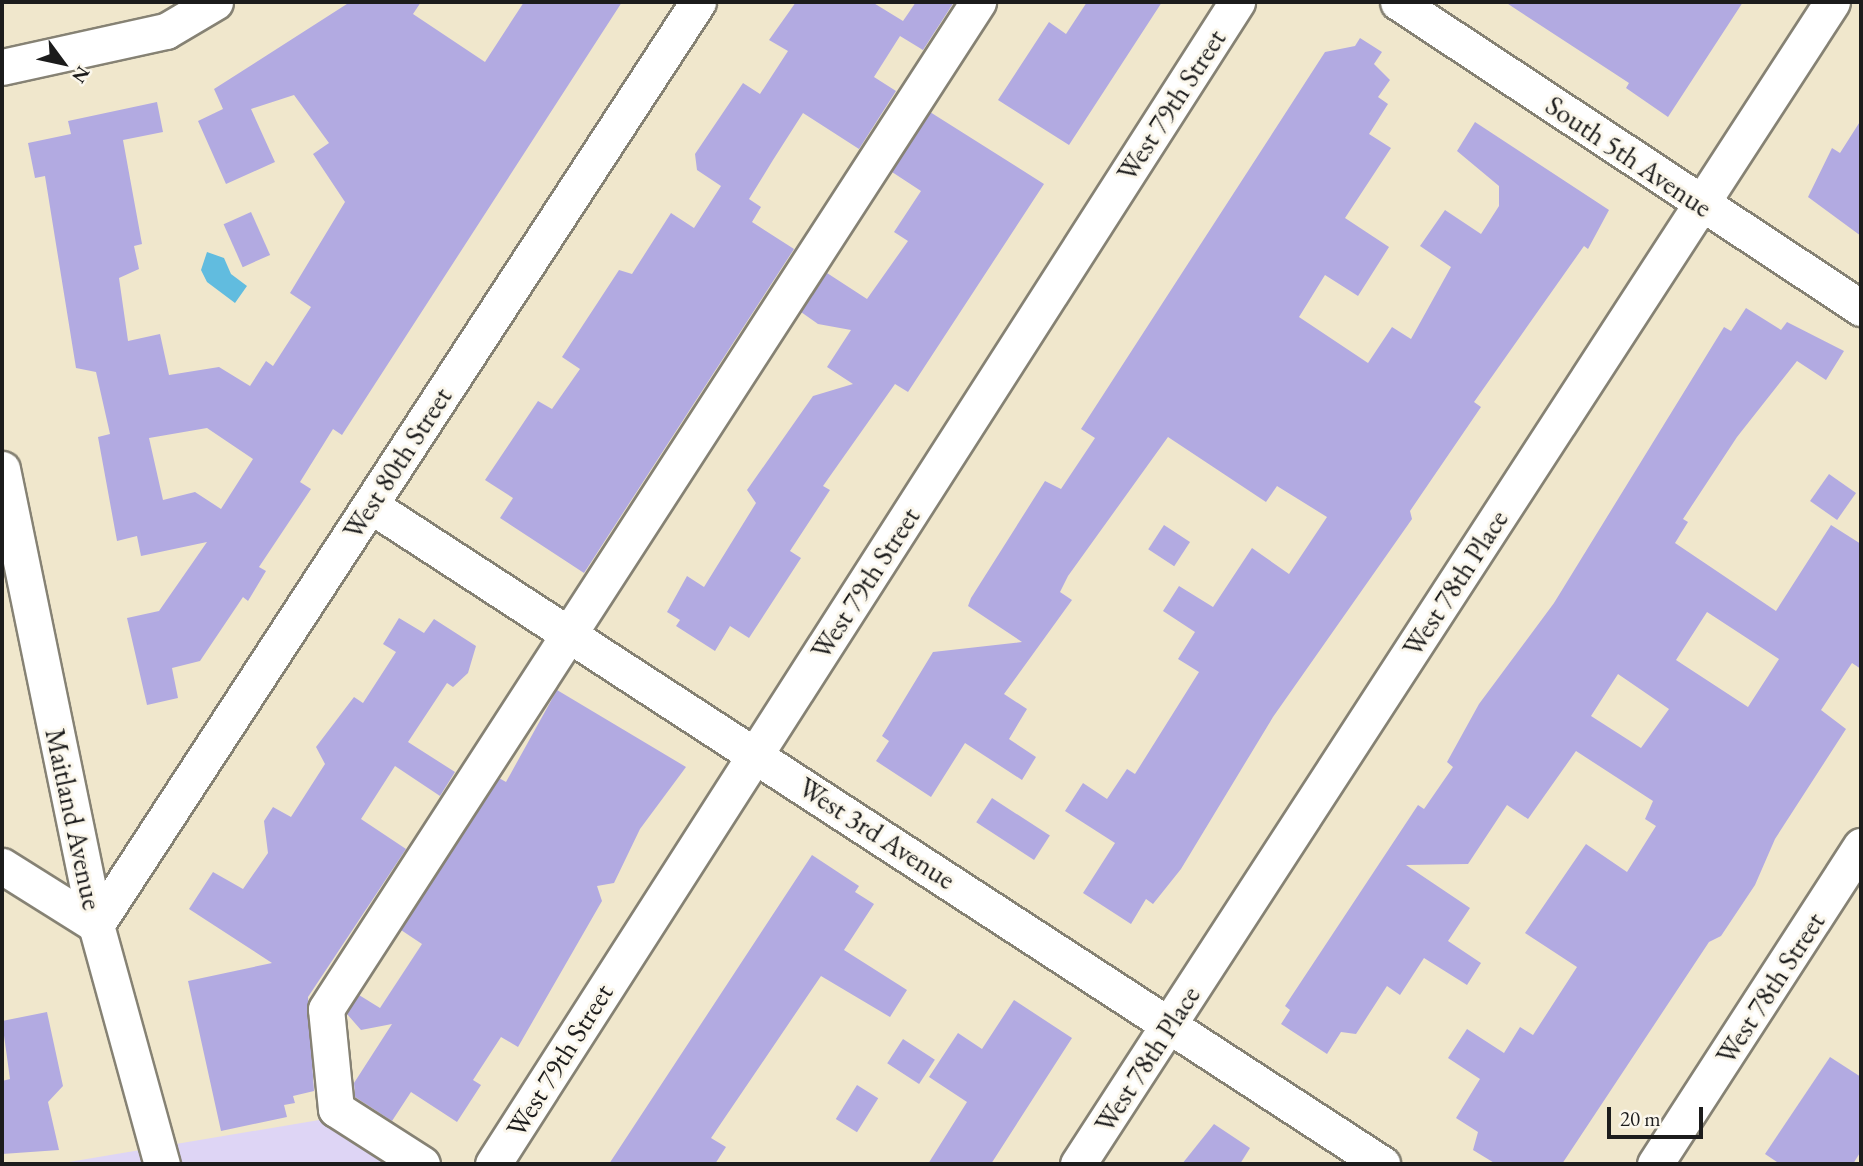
<!DOCTYPE html>
<html>
<head>
<meta charset="utf-8">
<style>
	body { margin:0 }
	#map { position:relative; width:1863px; height:1166px; overflow:hidden; background:#f0e7cc; font-family:"EB Garamond",serif }
	div>[style] { position:absolute }
	.built>* { inset:0; background:#ded5f5 }
	.water>* { inset:0; background:#61bcdf }
	.building>* { inset:0; background:#b2aae1; transform-origin:0 0 }
	.roads { filter:drop-shadow(2px 0 #868274) drop-shadow(-2px 0 #868274) drop-shadow(0 2px #868274) drop-shadow(0 -2px #868274) }
	.minor>* { height:35px; margin:-17.5px; padding:0 17.5px; transform-origin:17.5px; border-radius:17.5px; background:#fff }
	span { translate:-50% -50%; white-space:nowrap; text-align:center; line-height:1.15; -webkit-text-stroke:6px #fbf7ec; paint-order:stroke }
	.street-label { font-size:28px; color:#1c1c1c }
	.frame { position:absolute; inset:0; border:4px solid #1c1c1c; pointer-events:none }
	.north { position:absolute; left:28px; top:28px; width:70px; height:70px; -webkit-text-stroke:5px #fbf7ec; paint-order:stroke; rotate:123deg; font-size:19px; font-weight:700; line-height:28px; text-align:center; color:#1c1c1c }
	.north::after { content:''; display:block; margin:auto; width:24px; height:32px; background:#1c1c1c; clip-path:polygon(50% 0,100% 100%,50% 72%,0 100%) }
	.scale { position:absolute; left:1607px; top:1107px; width:96px; height:32px; box-sizing:border-box; border:4px solid #1c1c1c; border-top:0; padding-left:9px; font-size:21px; line-height:24px; white-space:nowrap; color:#1c1c1c; -webkit-text-stroke:5px #fbf7ec; paint-order:stroke }
</style>
</head>
<body>
<div id="map">
	<div class="built">
		<div style="clip-path:polygon(331px 1118px,404px 1164px,57px 1164px)"></div>
	</div>
	<div class="water">
		<div style="clip-path:polygon(207px 252px,224px 258px,231px 274px,247px 286px,235px 303px,207px 282px,201px 270px)"></div>
	</div>
	<div class="building">
		<div style="clip-path:polygon(evenodd,350px 2px,421px 2px,413px 14px,485px 62px,524px 2px,622px 2px,342px 435px,333px 429px,300px 482px,311px 489px,259px 567px,266px 571px,248px 601px,243px 597px,200px 661px,172px 668px,178px 698px,147px 705px,127px 618px,159px 611px,207px 542px,141px 556px,137px 536px,117px 541px,98px 437px,110px 434px,96px 372px,76px 368px,45px 176px,35px 178px,28px 143px,71px 134px,68px 121px,157px 102px,163px 132px,123px 140px,142px 244px,134px 246px,139px 269px,119px 278px,128px 341px,160px 334px,169px 375px,219px 367px,250px 386px,266px 361px,273px 366px,311px 307px,290px 293px,345px 202px,313px 154px,329px 143px,294px 95px,251px 109px,275px 162px,226px 184px,198px 121px,223px 109px,214px 89px,350px 2px,207px 428px,253px 459px,221px 509px,195px 492px,163px 500px,149px 438px,207px 428px)"></div>
		<div style="clip-path:polygon(796px 2px,872px 2px,903px 21px,916px 2px,954px 2px,923px 50px,900px 36px,874px 77px,896px 91px,859px 149px,803px 113px,773px 160px,749px 199px,761px 207px,752px 222px,794px 249px,584px 573px,500px 518px,513px 498px,485px 480px,538px 401px,552px 409px,580px 369px,562px 357px,619px 270px,632px 274px,671px 213px,694px 228px,721px 186px,697px 170px,695px 154px,743px 83px,760px 94px,788px 51px,769px 40px)"></div>
		<div style="clip-path:polygon(1087px 2px,1162px 2px,1069px 145px,998px 100px,1049px 22px,1066px 34px)"></div>
		<div style="clip-path:polygon(1505px 2px,1743px 2px,1668px 117px,1626px 88px,1629px 83px)"></div>
		<div style="clip-path:polygon(1360px 38px,1382px 52px,1374px 64px,1390px 80px,1378px 97px,1388px 104px,1369px 134px,1391px 148px,1345px 218px,1389px 247px,1358px 296px,1325px 275px,1299px 317px,1368px 363px,1392px 327px,1411px 339px,1451px 267px,1420px 246px,1445px 210px,1481px 234px,1499px 206px,1499px 186px,1457px 151px,1475px 122px,1609px 210px,1588px 249px,1584px 246px,1474px 402px,1481px 407px,1410px 511px,1412px 519px,1273px 717px,1181px 869px,1153px 904px,1146px 899px,1131px 924px,1083px 893px,1115px 843px,1065px 811px,1083px 783px,1107px 799px,1127px 769px,1135px 774px,1199px 672px,1178px 659px,1195px 632px,1163px 611px,1179px 586px,1213px 607px,1252px 548px,1289px 574px,1327px 517px,1277px 486px,1266px 502px,1168px 437px,1068px 576px,1060px 592px,1072px 600px,1004px 694px,1027px 709px,1009px 739px,1036px 757px,1022px 780px,965px 743px,931px 797px,876px 761px,889px 741px,882px 736px,933px 652px,1022px 642px,968px 606px,971px 598px,1045px 481px,1061px 489px,1095px 438px,1081px 429px,1325px 52px,1355px 46px)"></div>
		<div style="clip-path:polygon(930px 112px,1044px 184px,908px 392px,895px 384px,823px 486px,830px 490px,790px 551px,801px 558px,749px 638px,730px 626px,715px 651px,676px 626px,680px 620px,667px 612px,687px 576px,704px 587px,756px 503px,747px 490px,813px 396px,853px 384px,827px 367px,851px 330px,818px 324px,801px 312px,827px 273px,867px 299px,908px 241px,894px 232px,921px 191px,892px 172px)"></div>
		<div style="clip-path:polygon(1861px 120px,1861px 236px,1808px 197px,1832px 148px,1840px 153px)"></div>
		<div style="left:251px;top:212px;width:47px;height:30px;rotate:66deg"></div>
		<div style="clip-path:polygon(evenodd,1746px 308px,1781px 330px,1787px 322px,1844px 351px,1826px 380px,1797px 361px,1737px 437px,1683px 519px,1688px 522px,1675px 543px,1776px 611px,1831px 525px,1861px 544px,1861px 669px,1852px 663px,1821px 710px,1846px 729px,1775px 839px,1755px 885px,1721px 936px,1709px 942px,1562px 1164px,1496px 1164px,1473px 1150px,1478px 1132px,1456px 1118px,1480px 1079px,1448px 1058px,1467px 1029px,1504px 1053px,1520px 1027px,1533px 1035px,1577px 967px,1525px 933px,1586px 844px,1627px 872px,1656px 826px,1645px 819px,1653px 801px,1576px 751px,1528px 819px,1507px 805px,1468px 864px,1406px 865px,1470px 908px,1448px 941px,1481px 963px,1467px 985px,1424px 958px,1400px 995px,1387px 986px,1356px 1034px,1341px 1032px,1327px 1054px,1281px 1024px,1290px 1010px,1285px 1006px,1418px 805px,1424px 809px,1453px 767px,1447px 762px,1479px 704px,1554px 603px,1724px 327px,1731px 331px,1746px 308px,1707px 612px,1779px 659px,1748px 707px,1676px 660px,1707px 612px,1746px 308px,1618px 674px,1669px 709px,1641px 748px,1591px 716px,1618px 674px)"></div>
		<div style="left:1829px;top:474px;width:33px;height:33px;rotate:35deg"></div>
		<div style="left:1164px;top:525px;width:31px;height:29px;rotate:33deg"></div>
		<div style="clip-path:polygon(399px 618px,424px 633px,434px 619px,476px 646px,468px 673px,453px 687px,447px 683px,408px 742px,455px 772px,440px 796px,395px 766px,361px 819px,406px 849px,308px 997px,314px 1091px,293px 1096px,295px 1103px,284px 1105px,287px 1117px,221px 1131px,188px 981px,272px 963px,189px 909px,213px 872px,243px 889px,268px 853px,264px 821px,273px 807px,291px 817px,325px 764px,316px 747px,354px 697px,363px 703px,396px 652px,383px 644px)"></div>
		<div style="clip-path:polygon(557px 690px,686px 767px,640px 829px,614px 883px,597px 886px,602px 901px,518px 1047px,501px 1037px,473px 1080px,481px 1085px,457px 1122px,411px 1092px,392px 1121px,355px 1097px,354px 1083px,392px 1024px,361px 1030px,347px 1014px,359px 995px,380px 1008px,422px 944px,401px 930px,499px 778px,506px 782px)"></div>
		<div style="left:992px;top:798px;width:69px;height:29px;rotate:33deg"></div>
		<div style="clip-path:polygon(812px 855px,859px 886px,855px 892px,874px 904px,844px 950px,907px 990px,890px 1017px,821px 976px,711px 1138px,726px 1147px,715px 1164px,609px 1164px)"></div>
		<div style="clip-path:polygon(1014px 1000px,1072px 1038px,991px 1164px,928px 1164px,967px 1102px,929px 1077px,958px 1033px,982px 1049px)"></div>
		<div style="clip-path:polygon(47px 1012px,63px 1086px,48px 1102px,59px 1150px,2px 1154px,2px 1081px,10px 1079px,2px 1021px)"></div>
		<div style="left:903px;top:1039px;width:38px;height:29px;rotate:33deg"></div>
		<div style="clip-path:polygon(1830px 1057px,1861px 1077px,1861px 1151px,1853px 1164px,1780px 1164px,1765px 1154px)"></div>
		<div style="left:857px;top:1085px;width:25px;height:40px;rotate:32deg"></div>
		<div style="clip-path:polygon(1214px 1124px,1250px 1148px,1240px 1164px,1182px 1164px)"></div>
	</div>
	<div class="roads">
		<div class="minor">
			<div style="left:1398px;top:2px;width:555px;rotate:33.46deg"></div>
			<div style="left:2px;top:67px;width:168px;rotate:-12.4deg"></div>
			<div style="left:166px;top:31px;width:57px;rotate:-30.6deg"></div>
			<div style="left:2px;top:469px;width:466px;rotate:78.4deg"></div>
			<div style="left:96px;top:925px;width:248px;rotate:74.6deg"></div>
			<div style="left:370px;top:505px;width:1208px;rotate:33.07deg"></div>
			<div style="left:2px;top:866px;width:111px;rotate:32.1deg"></div>
			<div style="left:96px;top:925px;width:1102px;rotate:-56.89deg"></div>
			<div style="left:422px;top:1164px;width:102px;rotate:-147.4deg"></div>
			<div style="left:336px;top:1109px;width:100px;rotate:-95.7deg"></div>
			<div style="left:326px;top:1009px;width:1200px;rotate:-57.08deg"></div>
			<div style="left:493px;top:1164px;width:1380px;rotate:-57.37deg"></div>
			<div style="left:1078px;top:1164px;width:1385px;rotate:-57.02deg"></div>
			<div style="left:1655px;top:1164px;width:379px;rotate:-57.1deg"></div>
		</div>
	</div>
	<div class="street-label">
		<span style="left:1171px;top:105px;rotate:-57deg">West 79th Street</span>
		<span style="left:1629px;top:156px;rotate:34deg">South 5th Avenue</span>
		<span style="left:397px;top:463px;rotate:-57deg">West 80th Street</span>
		<span style="left:865px;top:583px;rotate:-57deg">West 79th Street</span>
		<span style="left:1455px;top:583px;rotate:-57deg">West 78th Place</span>
		<span style="left:74px;top:819px;rotate:78deg">Maitland Avenue</span>
		<span style="left:877px;top:833px;rotate:33deg">West 3rd Avenue</span>
		<span style="left:1770px;top:988px;rotate:-57deg">West 78th Street</span>
		<span style="left:1147px;top:1059px;rotate:-57deg">West 78th Place</span>
		<span style="left:559px;top:1060px;rotate:-58deg">West 79th Street</span>
	</div>
	<div class="frame"></div>
	<div class="north">N</div>
	<div class="scale">20 m</div>
</div>
</body>
</html>
